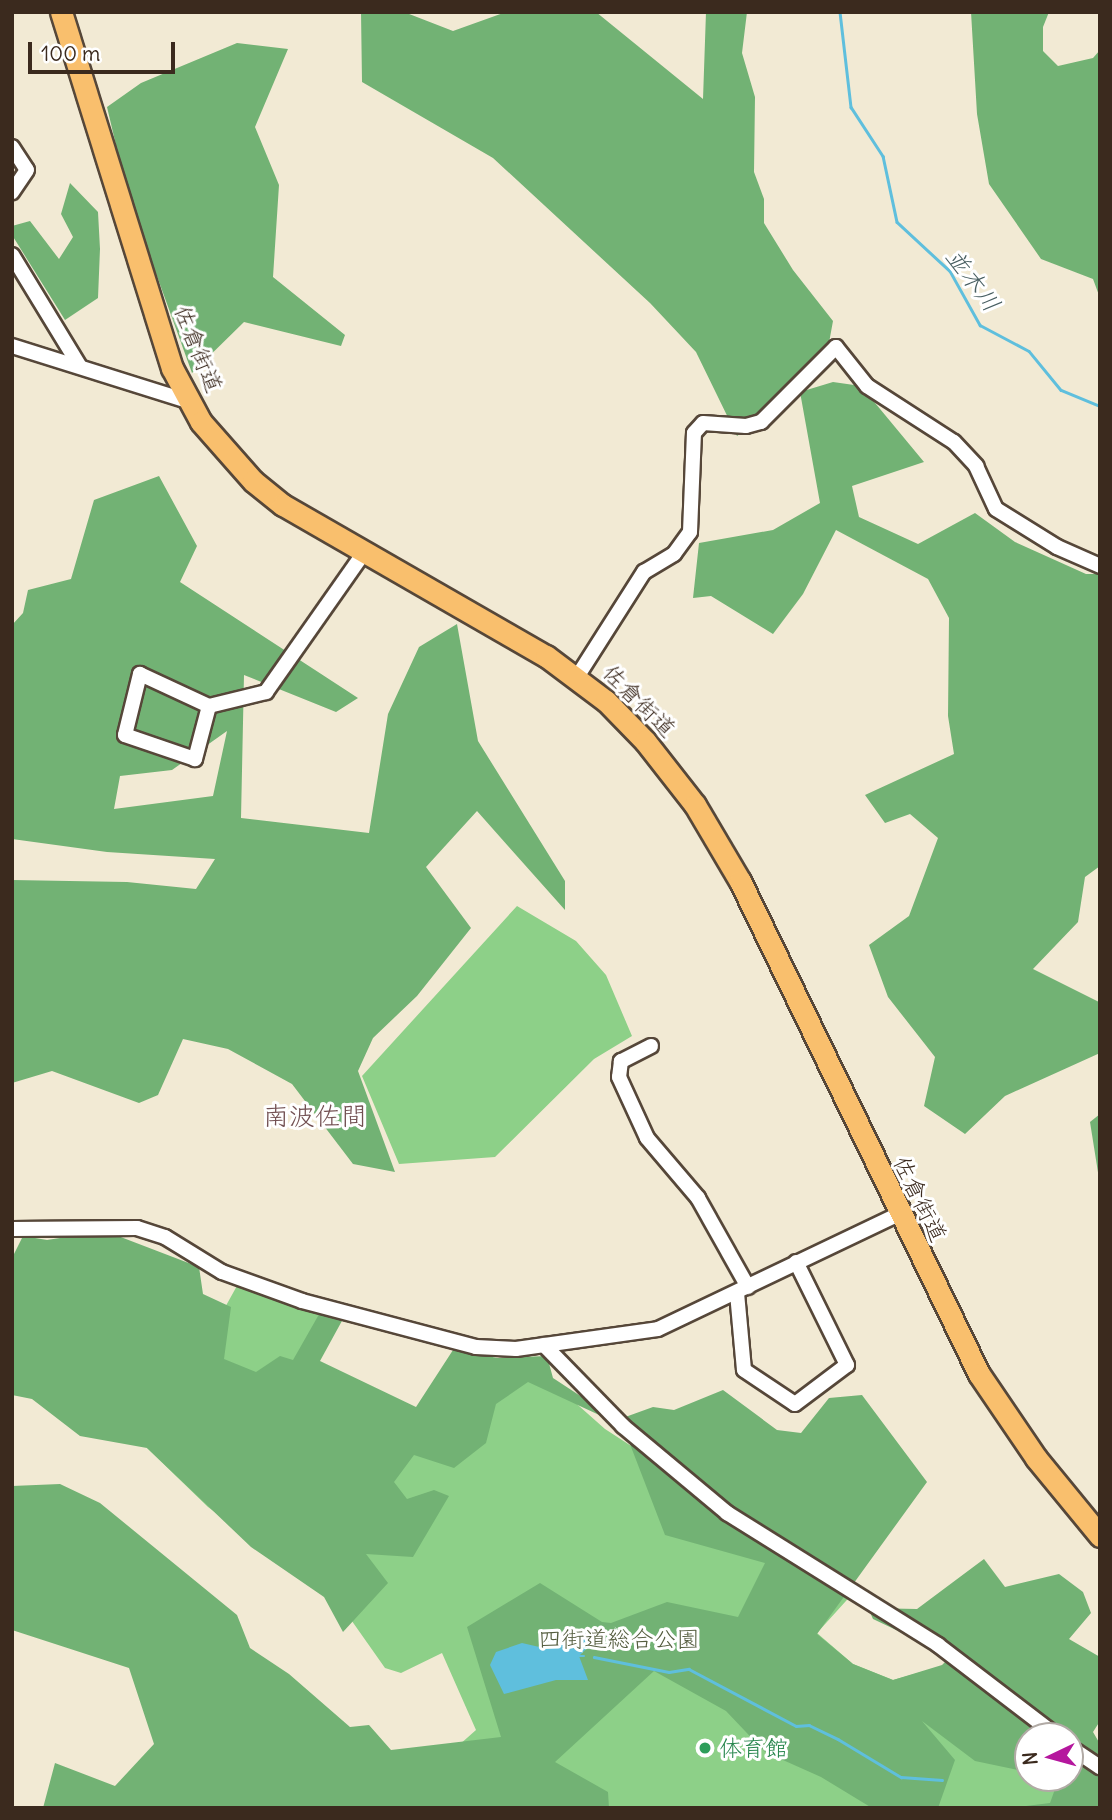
<!DOCTYPE html>
<html>
<head>
<meta charset="utf-8">
<style>
	body { margin:0 }
	#map { position:relative; width:1112px; height:1820px; overflow:hidden; background:#f2ead4; font-family:Delius,"Klee One",sans-serif }
	div>[style] { position:absolute }
	.green>* { inset:0; background:#8dd088 }
	.forest>* { inset:0; background:#72b274 }
	.water>* { inset:0; background:#5fbfdd }
	.stream>* { height:2.5px; margin:-1.25px; padding:0 1.25px; transform-origin:1.25px; border-radius:1.25px; background:#5fbfdd }
	.roads { filter:drop-shadow(2px 0 #564739) drop-shadow(-2px 0 #564739) drop-shadow(0 2px #564739) drop-shadow(0 -2px #564739) }
	.minor>* { height:14px; margin:-7px; padding:0 7px; transform-origin:7px; border-radius:7px; background:#fff }
	.highway>* { height:21px; margin:-10.5px; padding:0 10.5px; transform-origin:10.5px; border-radius:10.5px; background:#f9bf6d }
	.dots>* { width:19px; height:19px; translate:-50% -50%; box-sizing:border-box; border:4px solid #fff; border-radius:50% }
	span { translate:-50% -50%; white-space:nowrap; text-align:center; line-height:1.15; -webkit-text-stroke:6px #fff; paint-order:stroke }
	.street-label { font-size:23px; color:#3b2a1e }
	.park-label { font-size:23px; color:#545c3e }
	.leisure-label { font-size:23px; color:#27864d }
	.left { translate:0 -50%; text-align:left }
	.water-label { font-size:24px; color:#485e61; font-style:italic }
	.quarter-label { font-size:26px; color:#725052 }
	.frame { position:absolute; inset:0; border:14px solid #3b2a1e; pointer-events:none }
	.north { position:absolute; left:1014px; top:1722px; width:70px; height:70px; box-sizing:border-box; background:#fff; border:2px solid #b1aaa5; border-radius:50%; rotate:265deg; font-size:19px; font-weight:700; line-height:28px; text-align:center; color:#3b2a1e }
	.north::after { content:''; display:block; margin:auto; width:24px; height:32px; background:#b5179e; clip-path:polygon(50% 0,100% 100%,50% 72%,0 100%) }
	.scale { position:absolute; left:28px; top:42px; width:147px; height:32px; box-sizing:border-box; border:4px solid #3b2a1e; border-top:0; padding-left:9px; font-size:21px; line-height:24px; white-space:nowrap; color:#3b2a1e; -webkit-text-stroke:5px #fff; paint-order:stroke }
</style>
</head>
<body>
<div id="map">
	<div class="green">
		<div style="clip-path:polygon(517px 906px,576px 941px,606px 975px,632px 1036px,594px 1059px,495px 1157px,399px 1164px,362px 1076px)"></div>
		<div style="clip-path:polygon(238px 1284px,322px 1309px,300px 1355px,423px 1426px,535px 1367px,605px 1429px,855px 1591px,817px 1633px,853px 1664px,893px 1680px,957px 1662px,1028px 1736px,1028px 1778px,1070px 1778px,1081px 1773px,1050px 1808px,455px 1808px,441px 1761px,476px 1730px,442px 1653px,401px 1673px,385px 1668px,304px 1553px,254px 1541px,208px 1507px,147px 1448px)"></div>
	</div>
	<div class="forest">
		<div style="clip-path:polygon(361px 12px,404px 12px,453px 31px,506px 12px,596px 12px,703px 99px,706px 12px,747px 12px,742px 53px,755px 97px,754px 172px,764px 199px,764px 223px,793px 270px,833px 321px,824px 370px,737px 436px,696px 352px,650px 303px,493px 158px,362px 82px)"></div>
		<div style="clip-path:polygon(971px 12px,1049px 12px,1043px 27px,1043px 51px,1058px 66px,1093px 58px,1100px 50px,1100px 298px,1093px 279px,1041px 259px,989px 184px,977px 114px)"></div>
		<div style="clip-path:polygon(237px 43px,288px 49px,255px 127px,279px 185px,273px 277px,345px 335px,341px 346px,244px 322px,192px 373px,128px 196px,107px 107px,141px 83px)"></div>
		<div style="clip-path:polygon(70px 183px,98px 212px,100px 249px,98px 298px,65px 320px,12px 235px,12px 226px,30px 221px,59px 259px,73px 237px,61px 214px)"></div>
		<div style="clip-path:polygon(833px 382px,861px 386px,924px 462px,852px 486px,859px 517px,918px 544px,975px 513px,1015px 542px,1086px 574px,1100px 574px,1100px 866px,1085px 877px,1078px 922px,1033px 969px,1099px 1002px,1100px 1053px,1005px 1096px,965px 1134px,924px 1106px,935px 1057px,888px 997px,869px 945px,909px 916px,938px 838px,910px 814px,885px 823px,865px 795px,954px 754px,948px 716px,949px 618px,928px 579px,836px 530px,803px 594px,773px 634px,711px 596px,693px 598px,699px 543px,773px 530px,820px 503px,800px 392px)"></div>
		<div style="clip-path:polygon(evenodd,159px 476px,197px 546px,180px 582px,358px 698px,336px 712px,244px 675px,241px 818px,369px 833px,388px 714px,419px 647px,457px 624px,478px 741px,565px 881px,565px 910px,477px 811px,426px 867px,471px 928px,417px 996px,373px 1038px,358px 1071px,395px 1172px,353px 1164px,292px 1084px,228px 1049px,183px 1039px,158px 1095px,139px 1103px,52px 1071px,12px 1083px,12px 880px,127px 882px,196px 889px,215px 859px,107px 852px,12px 839px,12px 625px,23px 613px,28px 590px,71px 579px,94px 500px,159px 476px,227px 731px,213px 796px,114px 809px,120px 776px,172px 770px,227px 731px)"></div>
		<div style="clip-path:polygon(1100px 1114px,1100px 1185px,1090px 1122px)"></div>
		<div style="clip-path:polygon(105px 1231px,199px 1267px,203px 1294px,231px 1307px,224px 1359px,256px 1372px,280px 1356px,293px 1360px,322px 1309px,343px 1319px,320px 1361px,416px 1407px,453px 1350px,498px 1358px,547px 1356px,553px 1378px,617px 1420px,653px 1407px,674px 1410px,723px 1390px,777px 1430px,801px 1433px,829px 1398px,862px 1395px,927px 1482px,817px 1634px,853px 1664px,893px 1680px,942px 1665px,951px 1656px,873px 1619px,868px 1608px,917px 1609px,984px 1559px,1005px 1587px,1059px 1574px,1083px 1592px,1091px 1613px,1069px 1639px,1100px 1657px,1100px 1721px,1093px 1732px,1100px 1744px,1100px 1808px,1010px 1808px,1050px 1803px,1059px 1778px,1070px 1778px,1070px 1736px,1028px 1736px,1028px 1772px,975px 1761px,922px 1721px,955px 1760px,938px 1808px,872px 1808px,821px 1777px,765px 1752px,726px 1711px,654px 1671px,555px 1762px,608px 1792px,609px 1808px,43px 1808px,55px 1763px,115px 1786px,154px 1744px,129px 1668px,12px 1630px,12px 1486px,60px 1484px,100px 1503px,237px 1615px,250px 1648px,289px 1674px,350px 1727px,369px 1725px,391px 1750px,501px 1737px,467px 1627px,540px 1583px,602px 1622px,611px 1623px,667px 1602px,738px 1617px,765px 1563px,665px 1535px,623px 1426px,528px 1382px,496px 1404px,486px 1443px,454px 1468px,414px 1455px,394px 1482px,407px 1499px,434px 1490px,449px 1496px,413px 1557px,366px 1554px,388px 1583px,343px 1632px,324px 1597px,251px 1547px,147px 1448px,80px 1436px,32px 1399px,12px 1395px,12px 1258px,23px 1236px,47px 1240px)"></div>
	</div>
	<div class="water">
		<div style="clip-path:polygon(591px 1634px,594px 1641px,579px 1656px,588px 1680px,556px 1680px,504px 1694px,490px 1665px,496px 1652px,522px 1643px,548px 1649px)"></div>
	</div>
	<div class="stream">
		<div style="left:840px;top:12px;width:96px;rotate:83.4deg"></div>
		<div style="left:851px;top:107px;width:59px;rotate:56.9deg"></div>
		<div style="left:883px;top:156px;width:67px;rotate:78deg"></div>
		<div style="left:897px;top:222px;width:72px;rotate:42.8deg"></div>
		<div style="left:950px;top:271px;width:62px;rotate:60.9deg"></div>
		<div style="left:980px;top:325px;width:55px;rotate:28deg"></div>
		<div style="left:1029px;top:351px;width:50px;rotate:50.6deg"></div>
		<div style="left:1061px;top:390px;width:42px;rotate:22.3deg"></div>
		<div style="left:579px;top:1656px;width:5px"></div>
		<div style="left:594px;top:1657px;width:76px;rotate:11.3deg"></div>
		<div style="left:669px;top:1672px;width:20px;rotate:-9deg"></div>
		<div style="left:689px;top:1669px;width:121px;rotate:28deg"></div>
		<div style="left:796px;top:1726px;width:13px;rotate:-4deg"></div>
		<div style="left:809px;top:1725px;width:32px;rotate:26deg"></div>
		<div style="left:838px;top:1739px;width:74px;rotate:31.1deg"></div>
		<div style="left:901px;top:1777px;width:41px;rotate:4.2deg"></div>
	</div>
	<div class="roads">
		<div class="minor">
			<div style="left:12px;top:147px;width:27px;rotate:57deg"></div>
			<div style="left:27px;top:170px;width:27px;rotate:124deg"></div>
			<div style="left:12px;top:255px;width:129px;rotate:58.7deg"></div>
			<div style="left:12px;top:346px;width:183px;rotate:17.4deg"></div>
			<div style="left:140px;top:674px;width:76px;rotate:24.9deg"></div>
			<div style="left:209px;top:706px;width:55px;rotate:104.8deg"></div>
			<div style="left:195px;top:759px;width:74px;rotate:-161.1deg"></div>
			<div style="left:125px;top:735px;width:63px;rotate:-76.2deg"></div>
			<div style="left:577px;top:677px;width:125px;rotate:-57.5deg"></div>
			<div style="left:644px;top:572px;width:35px;rotate:-31deg"></div>
			<div style="left:674px;top:554px;width:27px;rotate:-54deg"></div>
			<div style="left:690px;top:532px;width:99px;rotate:-87.7deg"></div>
			<div style="left:694px;top:433px;width:13px;rotate:-48deg"></div>
			<div style="left:703px;top:423px;width:43px;rotate:4deg"></div>
			<div style="left:746px;top:426px;width:16px;rotate:-15deg"></div>
			<div style="left:761px;top:422px;width:106px;rotate:-45deg"></div>
			<div style="left:836px;top:347px;width:50px;rotate:51.5deg"></div>
			<div style="left:867px;top:386px;width:103px;rotate:32.8deg"></div>
			<div style="left:954px;top:442px;width:33px;rotate:47deg"></div>
			<div style="left:976px;top:466px;width:47px;rotate:65.1deg"></div>
			<div style="left:996px;top:509px;width:72px;rotate:31.9deg"></div>
			<div style="left:1057px;top:547px;width:47px;rotate:23.8deg"></div>
			<div style="left:209px;top:706px;width:59px;rotate:-13.8deg"></div>
			<div style="left:266px;top:692px;width:169px;rotate:-54.9deg"></div>
			<div style="left:651px;top:1046px;width:34px;rotate:153deg"></div>
			<div style="left:621px;top:1061px;width:16px;rotate:97deg"></div>
			<div style="left:619px;top:1077px;width:67px;rotate:65.3deg"></div>
			<div style="left:647px;top:1138px;width:79px;rotate:49.6deg"></div>
			<div style="left:698px;top:1198px;width:102px;rotate:60.7deg"></div>
			<div style="left:12px;top:1229px;width:125px;rotate:-0.5deg"></div>
			<div style="left:137px;top:1228px;width:29px;rotate:18deg"></div>
			<div style="left:165px;top:1237px;width:67px;rotate:31.6deg"></div>
			<div style="left:222px;top:1272px;width:85px;rotate:19.9deg"></div>
			<div style="left:302px;top:1301px;width:180px;rotate:14.8deg"></div>
			<div style="left:476px;top:1347px;width:40px;rotate:2.9deg"></div>
			<div style="left:516px;top:1349px;width:143px;rotate:-8deg"></div>
			<div style="left:658px;top:1329px;width:267px;rotate:-25.5deg"></div>
			<div style="left:737px;top:1293px;width:77px;rotate:84.8deg"></div>
			<div style="left:744px;top:1370px;width:61px;rotate:33.7deg"></div>
			<div style="left:795px;top:1404px;width:65px;rotate:-36.9deg"></div>
			<div style="left:847px;top:1365px;width:115px;rotate:-116.3deg"></div>
			<div style="left:544px;top:1345px;width:113px;rotate:45.7deg"></div>
			<div style="left:623px;top:1426px;width:136px;rotate:39.9deg"></div>
			<div style="left:727px;top:1513px;width:249px;rotate:32deg"></div>
			<div style="left:938px;top:1645px;width:150px;rotate:37.4deg"></div>
			<div style="left:1070px;top:1747px;width:36px;rotate:34deg"></div>
		</div>
		<div class="highway">
			<div style="left:61px;top:12px;width:373px;rotate:72.7deg"></div>
			<div style="left:172px;top:368px;width:61px;rotate:61.8deg"></div>
			<div style="left:201px;top:422px;width:79px;rotate:48.6deg"></div>
			<div style="left:253px;top:481px;width:38px;rotate:39deg"></div>
			<div style="left:283px;top:505px;width:303px;rotate:29.9deg"></div>
			<div style="left:546px;top:656px;width:75px;rotate:36.9deg"></div>
			<div style="left:606px;top:701px;width:56px;rotate:45.7deg"></div>
			<div style="left:645px;top:741px;width:81px;rotate:52deg"></div>
			<div style="left:695px;top:805px;width:88px;rotate:59.4deg"></div>
			<div style="left:740px;top:881px;width:548px;rotate:64.14deg"></div>
			<div style="left:979px;top:1374px;width:102px;rotate:55.8deg"></div>
			<div style="left:1036px;top:1458px;width:101px;rotate:50.6deg"></div>
		</div>
	</div>
	<div class="dots">
		<div style="left:705px;top:1748px;background:#2e9e5b"></div>
	</div>
	<div class="street-label">
		<span style="left:198px;top:349px;rotate:68deg">佐倉街道</span>
		<span style="left:639px;top:701px;rotate:45deg">佐倉街道</span>
		<span style="left:920px;top:1199px;rotate:64deg">佐倉街道</span>
	</div>
	<div class="park-label">
		<span style="left:619px;top:1639px">四街道総合公園</span>
	</div>
	<div class="leisure-label">
		<span class="left" style="left:719px;top:1748px">体育館</span>
	</div>
	<div class="water-label">
		<span style="left:973px;top:280px;rotate:53deg">並木川</span>
	</div>
	<div class="quarter-label">
		<span style="left:315px;top:1116px">南波佐間</span>
	</div>
	<div class="frame"></div>
	<div class="north">N</div>
	<div class="scale">100 m</div>
</div>
</body>
</html>
